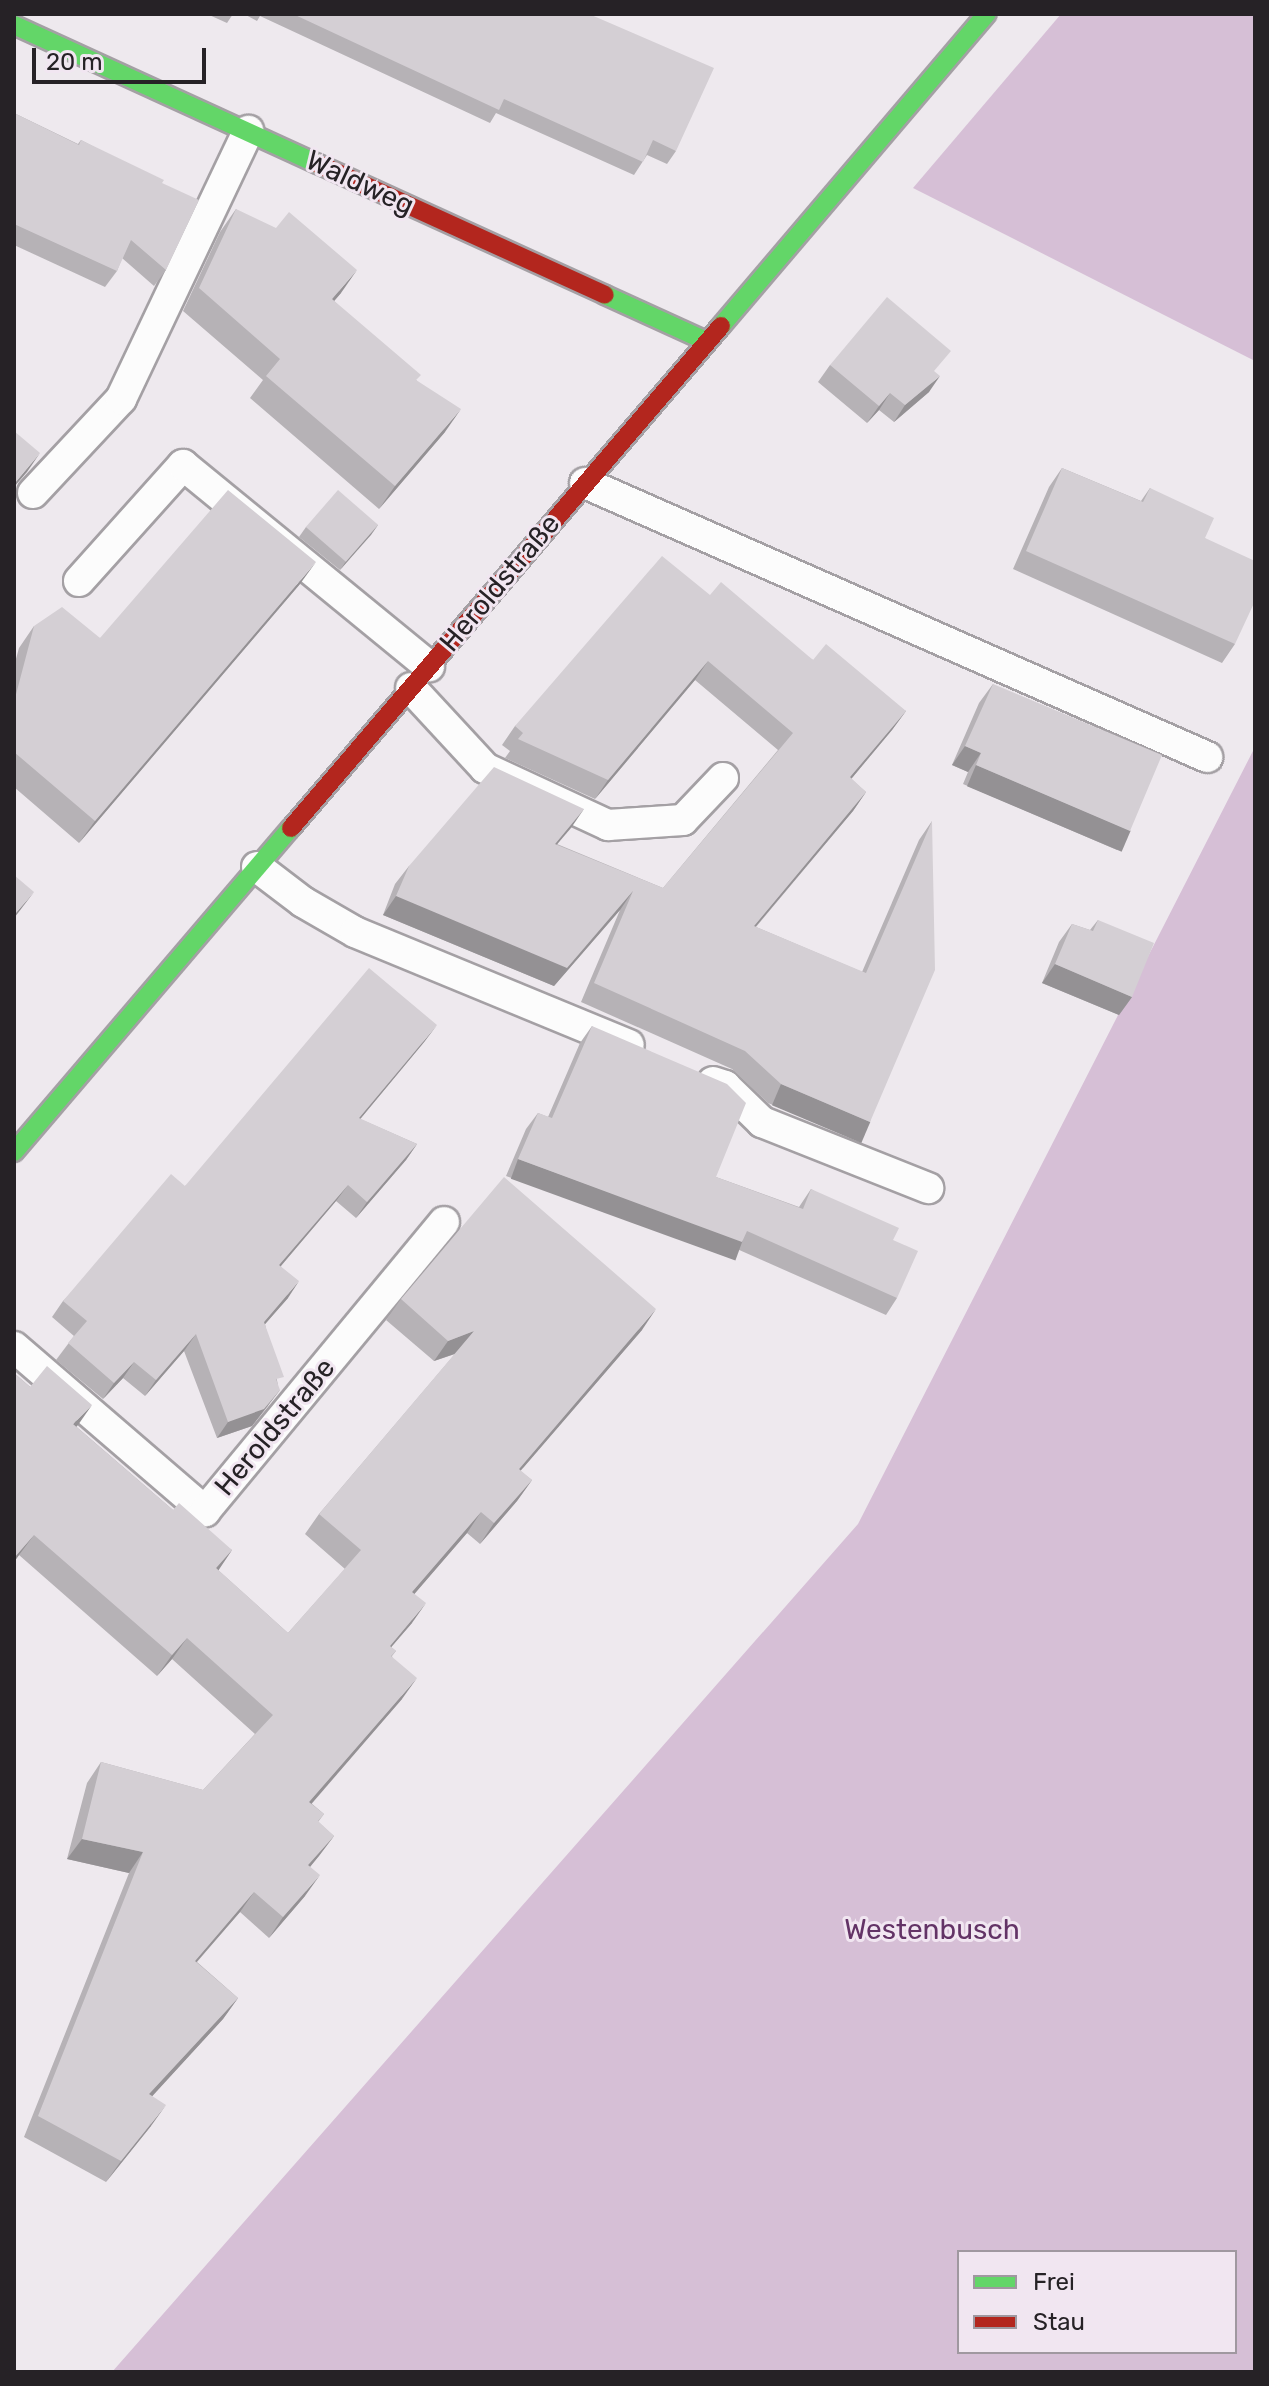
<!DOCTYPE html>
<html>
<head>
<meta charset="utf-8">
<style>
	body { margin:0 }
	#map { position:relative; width:1269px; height:2386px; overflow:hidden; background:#eee9ee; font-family:Rubik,sans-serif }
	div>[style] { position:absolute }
	.forest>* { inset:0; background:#d6bfd6 }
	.roads { filter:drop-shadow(2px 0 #a4a0a4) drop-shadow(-2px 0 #a4a0a4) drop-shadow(0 2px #a4a0a4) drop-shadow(0 -2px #a4a0a4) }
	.lane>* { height:30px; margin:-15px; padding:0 15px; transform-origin:15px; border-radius:15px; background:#fcfcfc }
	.fast>* { height:18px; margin:-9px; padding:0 9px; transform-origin:9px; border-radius:9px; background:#63d668 }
	.jam>* { height:18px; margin:-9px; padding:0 9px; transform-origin:9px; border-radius:9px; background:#b3261e }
	.wall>* { inset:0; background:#b6b2b6 }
	.shaded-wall>* { inset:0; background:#949194; transform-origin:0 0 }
	.building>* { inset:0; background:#d4cfd4; transform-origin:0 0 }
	span { translate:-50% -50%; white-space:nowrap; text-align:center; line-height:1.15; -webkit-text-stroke:6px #f1e6f1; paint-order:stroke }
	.street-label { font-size:28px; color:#262226 }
	.park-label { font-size:28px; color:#633366 }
	.frame { position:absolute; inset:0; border:16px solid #262226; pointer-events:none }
	.legend { position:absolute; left:957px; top:2250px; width:280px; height:104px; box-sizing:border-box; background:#f1e6f1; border:2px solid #a098a0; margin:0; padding:10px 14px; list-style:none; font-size:24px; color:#262226 }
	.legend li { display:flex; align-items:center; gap:16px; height:40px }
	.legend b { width:40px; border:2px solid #a098a0 }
	.scale { position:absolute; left:32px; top:48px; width:174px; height:36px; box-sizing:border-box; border:4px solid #262226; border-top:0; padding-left:10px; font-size:24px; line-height:28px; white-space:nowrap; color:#262226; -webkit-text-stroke:6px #f1e6f1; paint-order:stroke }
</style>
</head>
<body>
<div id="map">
	<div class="forest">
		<div style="clip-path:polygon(1061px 14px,1255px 14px,1255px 361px,913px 188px)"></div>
		<div style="clip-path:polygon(evenodd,1255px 747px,1255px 2372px,112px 2372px,858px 1524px,1255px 747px,959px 2252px,1235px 2252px,1235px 2352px,959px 2352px,959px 2252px)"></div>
	</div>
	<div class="roads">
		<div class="lane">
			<div style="left:585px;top:483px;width:680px;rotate:23.77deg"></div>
			<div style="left:33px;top:493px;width:129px;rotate:-46.9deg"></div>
			<div style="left:121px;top:399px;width:297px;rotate:-64.6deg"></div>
			<div style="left:79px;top:581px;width:156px;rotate:-48.1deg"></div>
			<div style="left:183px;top:465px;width:318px;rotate:39.3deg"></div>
			<div style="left:411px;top:688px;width:109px;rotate:47.2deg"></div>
			<div style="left:485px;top:768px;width:136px;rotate:24.9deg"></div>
			<div style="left:608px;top:825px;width:75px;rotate:-3.8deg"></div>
			<div style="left:683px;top:820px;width:58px;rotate:-46.4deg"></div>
			<div style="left:257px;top:867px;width:58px;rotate:37.3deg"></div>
			<div style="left:303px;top:902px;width:60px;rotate:30deg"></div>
			<div style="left:355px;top:932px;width:296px;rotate:22.4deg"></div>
			<div style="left:713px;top:1082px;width:13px;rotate:18deg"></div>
			<div style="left:725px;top:1086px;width:52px;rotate:44.2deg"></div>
			<div style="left:762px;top:1122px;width:179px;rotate:21.7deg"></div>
			<div style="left:14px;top:1347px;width:252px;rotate:40.7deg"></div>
			<div style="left:205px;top:1511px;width:375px;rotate:-50.4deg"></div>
		</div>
		<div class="fast">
			<div style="left:14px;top:25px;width:334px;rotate:24.6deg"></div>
			<div style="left:605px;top:295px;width:111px;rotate:24.5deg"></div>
			<div style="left:721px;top:326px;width:410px;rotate:-49.6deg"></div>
			<div style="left:14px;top:1152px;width:426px;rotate:-49.5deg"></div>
		</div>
		<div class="jam">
			<div style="left:318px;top:164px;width:315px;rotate:24.5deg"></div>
			<div style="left:291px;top:828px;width:661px;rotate:-49.42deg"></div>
		</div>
	</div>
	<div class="wall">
		<div style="clip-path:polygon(207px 14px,233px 14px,227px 23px)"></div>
		<div style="clip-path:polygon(244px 14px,589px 14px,676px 151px,667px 164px,647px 155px,634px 175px,496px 113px,490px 123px,260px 16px,257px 21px)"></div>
		<div style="clip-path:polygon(14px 113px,78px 144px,81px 140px,162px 183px,166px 270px,154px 286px,122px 258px,117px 271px,105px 287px,14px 245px)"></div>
		<div style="clip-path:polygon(236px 209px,341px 293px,334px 301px,417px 381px,445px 432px,379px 509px,250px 398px,263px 380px,183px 311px,220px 232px)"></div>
		<div style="clip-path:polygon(830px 365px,935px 372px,929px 392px,894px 422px,879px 410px,867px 423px,818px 382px)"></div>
		<div style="clip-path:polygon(1062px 468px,1141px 501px,1150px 488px,1205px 538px,1235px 644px,1222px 663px,1013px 569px,1049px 487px)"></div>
		<div style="clip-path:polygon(378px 525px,340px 570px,299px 537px,306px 527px)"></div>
		<div style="clip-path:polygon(300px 584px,79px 843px,14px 787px,14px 666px,19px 648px,34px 626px,100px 638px)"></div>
		<div style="clip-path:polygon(710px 595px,813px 660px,906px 711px,892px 730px,851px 779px,866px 792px,853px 811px,756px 927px,862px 972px,919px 840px,932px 821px,870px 1122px,857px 1140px,768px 1103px,732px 1069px,581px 1002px,620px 910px,554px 986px,383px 915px,395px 884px,409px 866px,584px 809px,557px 844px,663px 888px,778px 750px,695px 680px,595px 799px,505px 758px,510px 751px,502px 745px,515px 726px)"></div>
		<div style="clip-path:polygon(993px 684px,1130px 831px,1117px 850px,963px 784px,968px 772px,952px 765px,979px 703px)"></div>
		<div style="clip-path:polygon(1098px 920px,1132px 997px,1119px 1015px,1042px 983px,1059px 942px,1072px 924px,1090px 930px)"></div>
		<div style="clip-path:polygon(592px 1026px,716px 1177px,799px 1207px,811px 1189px,893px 1240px,897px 1298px,886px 1315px,737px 1249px,731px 1258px,506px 1176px,526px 1129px,538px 1113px,548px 1117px,580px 1043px)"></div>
		<div style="clip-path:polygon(425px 1041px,360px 1119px,417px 1144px,406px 1160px,356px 1218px,336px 1201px,281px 1266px,288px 1298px,265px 1324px,278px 1385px,268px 1406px,252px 1426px,217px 1438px,184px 1351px,145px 1396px,123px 1378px,103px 1399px,56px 1360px,74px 1336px,52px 1317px,63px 1301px,185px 1186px)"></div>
		<div style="clip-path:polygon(401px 1299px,642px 1330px,520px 1471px,532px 1480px,517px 1501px,480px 1544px,467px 1533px,414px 1594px,412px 1623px,391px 1647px,396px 1651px,392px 1656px,402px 1699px,311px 1803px,324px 1814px,318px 1822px,334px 1836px,310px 1867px,305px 1896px,269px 1938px,240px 1912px,197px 1962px,238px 1998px,223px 2019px,152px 2096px,151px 2126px,106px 2182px,24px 2137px,129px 1873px,67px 1859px,87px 1783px,101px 1762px,203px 1790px,255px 1734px,172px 1659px,157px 1676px,19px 1555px,14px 1562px,14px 1373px,173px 1510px,232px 1550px,218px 1570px,288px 1633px,345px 1569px,305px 1534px,319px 1514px,455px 1354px,434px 1361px,386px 1320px)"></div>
	</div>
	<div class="shaded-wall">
		<div style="clip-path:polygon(357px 270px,341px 293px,316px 322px,332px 299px)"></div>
		<div style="clip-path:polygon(940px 376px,929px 392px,894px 422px,905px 405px)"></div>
		<div style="clip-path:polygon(890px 393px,879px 410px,867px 423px,879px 406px)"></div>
		<div style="clip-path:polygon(461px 409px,445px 432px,379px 509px,395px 486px)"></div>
		<div style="clip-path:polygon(40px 453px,27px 472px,14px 487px,14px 484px)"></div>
		<div style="clip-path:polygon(378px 525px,371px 535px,340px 570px,347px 560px)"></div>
		<div style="clip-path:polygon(316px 562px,300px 584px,79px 843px,95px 821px)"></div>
		<div style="clip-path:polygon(708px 661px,695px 680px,595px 799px,608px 780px)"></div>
		<div style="clip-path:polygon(906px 711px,892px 730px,837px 796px,850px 777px)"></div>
		<div style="clip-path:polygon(965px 746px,981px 753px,968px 772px,952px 765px)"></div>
		<div style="left:976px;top:765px;width:168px;height:23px;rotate:23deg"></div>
		<div style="clip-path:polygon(866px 792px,853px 811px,741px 944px,754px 926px)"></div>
		<div style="clip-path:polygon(584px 809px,571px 828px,542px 862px,555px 844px)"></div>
		<div style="clip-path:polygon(633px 891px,620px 910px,554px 986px,383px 915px,396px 896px)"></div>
		<div style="clip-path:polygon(34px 892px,18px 913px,14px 918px,14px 915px)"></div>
		<div style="clip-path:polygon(1055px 964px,1132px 997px,1119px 1015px,1042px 983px)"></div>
		<div style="clip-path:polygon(437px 1025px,425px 1041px,347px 1135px,359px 1118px)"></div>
		<div style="left:781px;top:1084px;width:97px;height:23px;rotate:23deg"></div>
		<div style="clip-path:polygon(417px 1144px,406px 1160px,356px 1218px,367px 1202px)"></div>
		<div style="left:518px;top:1159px;width:239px;height:21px;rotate:20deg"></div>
		<div style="clip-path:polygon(348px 1185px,336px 1201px,268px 1281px,279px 1265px)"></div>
		<div style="clip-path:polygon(299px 1281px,288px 1298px,253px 1338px,264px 1322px)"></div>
		<div style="clip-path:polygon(656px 1309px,642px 1330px,504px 1490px,519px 1469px)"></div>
		<div style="clip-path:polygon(474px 1331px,460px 1352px,434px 1361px,448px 1341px)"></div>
		<div style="clip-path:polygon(196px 1334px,184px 1351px,145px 1396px,156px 1380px)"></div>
		<div style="clip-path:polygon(134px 1362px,123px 1378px,103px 1399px,114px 1383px)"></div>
		<div style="clip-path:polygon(280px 1390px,252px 1426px,217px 1438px,228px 1422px)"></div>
		<div style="clip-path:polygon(92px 1405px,78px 1425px,59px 1445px,73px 1424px)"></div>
		<div style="clip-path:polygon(532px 1480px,517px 1501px,480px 1544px,494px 1523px)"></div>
		<div style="clip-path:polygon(481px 1512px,467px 1533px,398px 1613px,412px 1592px)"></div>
		<div style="clip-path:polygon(34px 1535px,19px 1555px,14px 1562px,14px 1558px)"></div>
		<div style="clip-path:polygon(232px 1550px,218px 1571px,216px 1568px)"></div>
		<div style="clip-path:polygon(426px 1603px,412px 1623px,375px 1666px,390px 1646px)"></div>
		<div style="clip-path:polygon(187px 1638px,172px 1659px,157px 1676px,172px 1655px)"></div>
		<div style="clip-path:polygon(417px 1678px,402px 1699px,295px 1823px,309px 1802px)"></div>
		<div style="clip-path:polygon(334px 1836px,319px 1856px,294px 1886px,308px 1865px)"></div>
		<div style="clip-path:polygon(82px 1839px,143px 1852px,129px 1873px,67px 1859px)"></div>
		<div style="clip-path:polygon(320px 1875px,305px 1896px,269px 1938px,283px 1917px)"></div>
		<div style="clip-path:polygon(254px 1892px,240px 1912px,180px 1981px,195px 1961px)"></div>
		<div style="clip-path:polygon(238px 1998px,223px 2019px,135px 2115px,149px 2094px)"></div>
		<div style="clip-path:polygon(166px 2105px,151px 2126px,106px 2182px,121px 2161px)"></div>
	</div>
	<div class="building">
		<div style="clip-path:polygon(293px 14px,589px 14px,714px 68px,676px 151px,653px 140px,643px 162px,504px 99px,499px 110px)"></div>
		<div style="clip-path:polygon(14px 113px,79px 145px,81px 140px,164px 180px,162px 183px,199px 200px,166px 270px,131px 240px,117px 271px,14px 224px,14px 198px,15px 196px,14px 195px)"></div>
		<div style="clip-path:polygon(236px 209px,276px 228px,289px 212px,357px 270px,332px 299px,421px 375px,416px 380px,461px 409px,395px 486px,266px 376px,280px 359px,199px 288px)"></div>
		<div style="clip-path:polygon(887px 297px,951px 351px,934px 371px,940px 376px,905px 405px,890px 393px,879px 406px,830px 365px)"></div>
		<div style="clip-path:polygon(14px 431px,40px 453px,14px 484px)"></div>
		<div style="clip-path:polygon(1062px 468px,1143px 502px,1150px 488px,1214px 518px,1205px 538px,1255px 561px,1255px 601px,1235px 644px,1026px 551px)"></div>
		<div style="clip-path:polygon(228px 490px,316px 562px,95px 821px,14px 752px,14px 702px,34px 626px,62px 607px,100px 638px)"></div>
		<div style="left:338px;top:490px;width:53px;height:49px;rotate:41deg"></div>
		<div style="clip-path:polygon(662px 556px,710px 595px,721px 582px,813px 660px,826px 644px,906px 711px,850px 777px,866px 792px,754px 926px,866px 973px,932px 821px,935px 970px,870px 1122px,781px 1084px,745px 1051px,594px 983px,633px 891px,567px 968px,396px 896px,409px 866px,494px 767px,584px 809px,555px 844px,663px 888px,793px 733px,708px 661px,608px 780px,518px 739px,523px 733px,515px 726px)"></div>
		<div style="clip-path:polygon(993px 684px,1162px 755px,1130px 831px,976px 765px,981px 753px,965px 746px)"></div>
		<div style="clip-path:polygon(14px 875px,34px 892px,14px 915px)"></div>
		<div style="clip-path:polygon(1098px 920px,1154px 943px,1132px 997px,1055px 964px,1072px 924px,1093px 931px)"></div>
		<div style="clip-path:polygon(369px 968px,437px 1025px,359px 1118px,417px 1144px,367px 1202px,348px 1185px,279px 1265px,299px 1281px,264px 1322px,284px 1377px,276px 1379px,280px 1390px,264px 1409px,228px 1422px,196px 1334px,156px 1380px,134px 1362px,114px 1383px,68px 1343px,87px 1321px,63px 1301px,171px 1174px,185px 1186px)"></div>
		<div style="clip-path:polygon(592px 1026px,727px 1084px,746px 1103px,716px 1177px,803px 1209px,811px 1189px,899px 1228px,893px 1240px,918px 1251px,897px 1298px,747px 1231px,742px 1242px,518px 1159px,538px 1113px,552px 1118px)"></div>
		<div style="clip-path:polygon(504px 1177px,656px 1309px,519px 1469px,532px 1480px,494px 1523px,481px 1512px,412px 1592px,426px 1603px,390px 1646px,396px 1651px,391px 1656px,417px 1678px,309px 1802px,324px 1814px,318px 1821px,334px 1836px,308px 1865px,320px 1875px,283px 1917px,254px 1892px,195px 1961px,238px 1998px,149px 2094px,166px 2105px,121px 2161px,38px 2116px,143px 1852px,82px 1839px,101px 1762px,203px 1790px,273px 1715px,187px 1638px,172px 1655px,34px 1535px,14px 1558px,14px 1373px,30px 1387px,47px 1366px,92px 1405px,73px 1424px,173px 1510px,179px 1503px,232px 1550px,216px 1568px,288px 1633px,361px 1550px,319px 1514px,474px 1331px,448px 1341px,401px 1299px)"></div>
	</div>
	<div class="street-label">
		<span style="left:360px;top:183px;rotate:25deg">Waldweg</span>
		<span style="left:500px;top:583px;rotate:-50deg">Heroldstraße</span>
		<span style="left:275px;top:1427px;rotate:-50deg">Heroldstraße</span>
	</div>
	<div class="park-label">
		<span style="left:932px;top:1930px">Westenbusch</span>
	</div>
	<div class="frame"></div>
	<ul class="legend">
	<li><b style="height:10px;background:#63d668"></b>Frei</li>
	<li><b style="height:10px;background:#b3261e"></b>Stau</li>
	</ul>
	<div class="scale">20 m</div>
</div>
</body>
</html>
